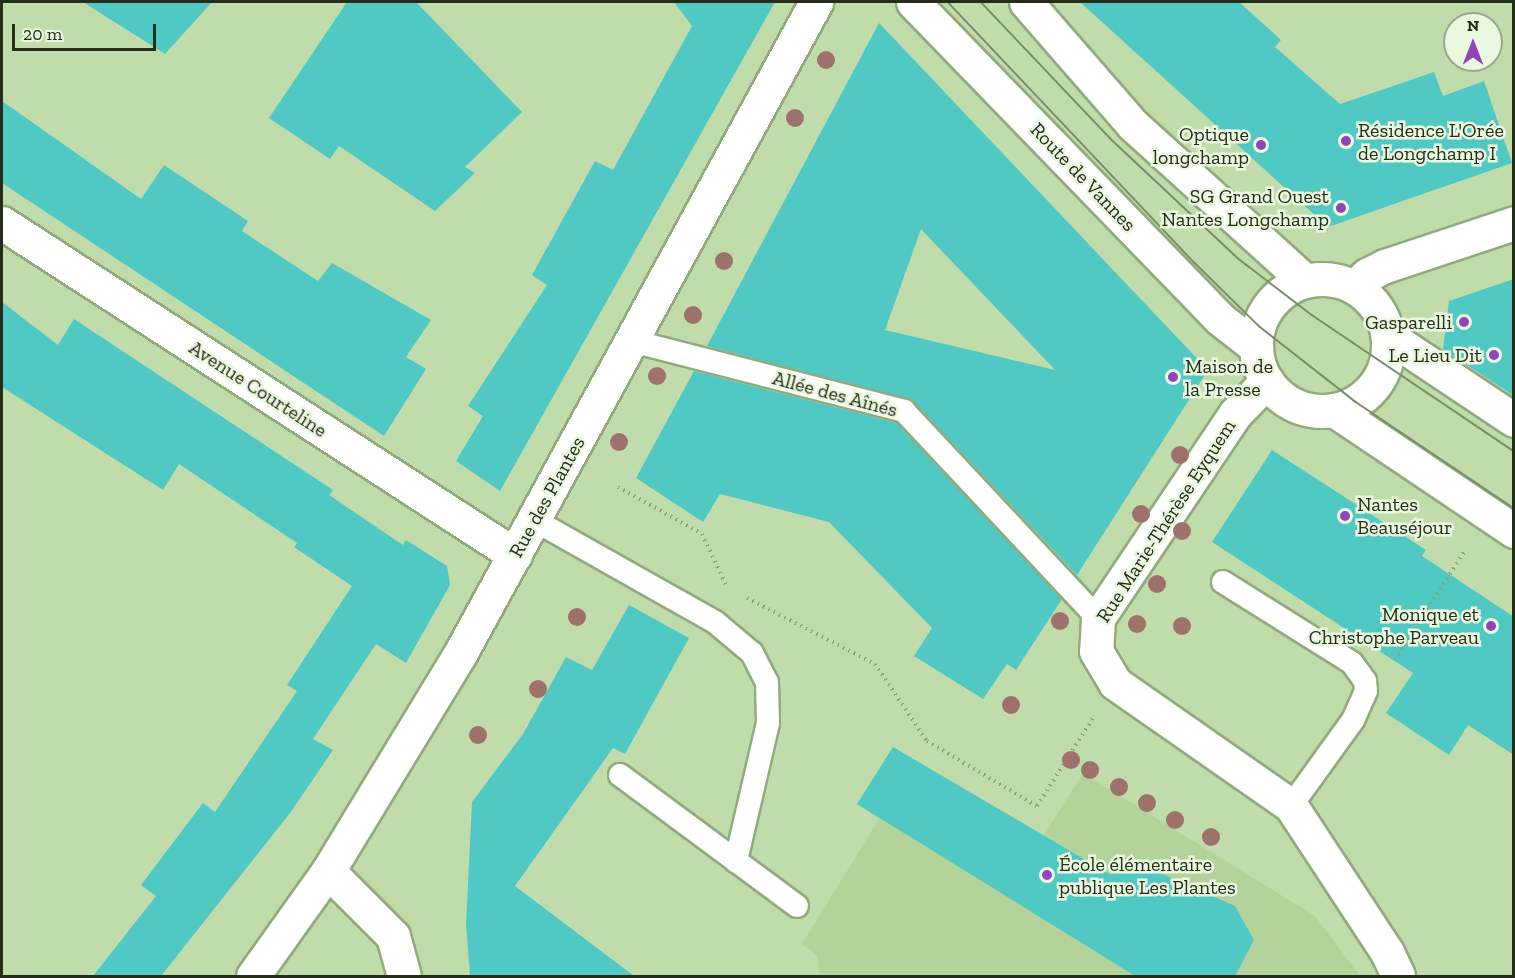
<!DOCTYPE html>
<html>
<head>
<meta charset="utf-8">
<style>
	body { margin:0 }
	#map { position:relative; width:1515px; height:978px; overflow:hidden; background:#c1dcab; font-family:"Zilla Slab",serif }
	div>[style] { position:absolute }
	.built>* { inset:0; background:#b4d39b }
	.building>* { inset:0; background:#50c8c4 }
	.path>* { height:4px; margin-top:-2px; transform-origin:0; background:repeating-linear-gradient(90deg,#8ea37c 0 1.5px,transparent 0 6px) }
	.roads { filter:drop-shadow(2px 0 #91ab7c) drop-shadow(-2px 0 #91ab7c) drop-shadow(0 2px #91ab7c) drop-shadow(0 -2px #91ab7c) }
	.lane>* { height:22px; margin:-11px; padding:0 11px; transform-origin:11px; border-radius:11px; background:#fff }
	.street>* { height:33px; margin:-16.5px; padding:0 16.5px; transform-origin:16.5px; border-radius:16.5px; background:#fff }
	.secondary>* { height:33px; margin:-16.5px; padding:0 16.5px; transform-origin:16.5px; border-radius:16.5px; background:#fff }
	.secondary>.ring { margin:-16.5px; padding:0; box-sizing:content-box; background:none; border:33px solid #fff; border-radius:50% }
	.tram>* { height:1.5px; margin:-0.75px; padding:0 0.75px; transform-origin:0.75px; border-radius:0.75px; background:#798c69 }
	.trees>* { width:18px; height:18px; margin:-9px; border-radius:50%; background:#9e716a }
	.dots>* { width:16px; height:16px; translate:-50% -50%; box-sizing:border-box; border:3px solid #eaf8df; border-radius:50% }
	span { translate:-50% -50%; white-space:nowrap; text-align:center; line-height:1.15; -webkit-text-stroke:5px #eaf8df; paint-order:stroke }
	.poi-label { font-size:20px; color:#232d1a }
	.left { translate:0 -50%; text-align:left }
	.right { translate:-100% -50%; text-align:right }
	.street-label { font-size:20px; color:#232d1a }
	.frame { position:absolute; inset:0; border:3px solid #232d1a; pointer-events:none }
	.north { position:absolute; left:1443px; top:12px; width:60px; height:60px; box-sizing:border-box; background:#eaf8df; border:2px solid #9aa790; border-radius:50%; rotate:0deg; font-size:16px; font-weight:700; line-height:24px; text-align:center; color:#232d1a }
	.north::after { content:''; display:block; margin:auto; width:21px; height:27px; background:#8f46b8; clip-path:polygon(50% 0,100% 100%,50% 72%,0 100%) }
	.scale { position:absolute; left:12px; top:24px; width:144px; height:27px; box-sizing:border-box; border:3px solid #232d1a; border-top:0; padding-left:8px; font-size:18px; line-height:21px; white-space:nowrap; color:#232d1a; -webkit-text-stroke:4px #eaf8df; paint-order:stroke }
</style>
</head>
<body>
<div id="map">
	<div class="built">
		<div style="clip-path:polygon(893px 747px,1044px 835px,1083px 773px,1315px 916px,1360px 976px,819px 976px,818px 956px,802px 944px,879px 819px,857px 804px)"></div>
	</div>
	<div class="building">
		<div style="clip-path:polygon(83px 2px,212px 2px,165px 54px)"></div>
		<div style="clip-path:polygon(347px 2px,416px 2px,522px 112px,465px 167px,475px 173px,435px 211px,339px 146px,330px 159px,269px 118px)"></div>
		<div style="clip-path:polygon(674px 2px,775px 2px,500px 491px,456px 461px,483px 416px,468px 406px,547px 285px,532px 275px,595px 161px,613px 170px,692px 26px)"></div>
		<div style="clip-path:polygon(1080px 2px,1239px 2px,1281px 40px,1275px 47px,1340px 104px,1434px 72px,1443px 96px,1484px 81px,1512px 163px,1328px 227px)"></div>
		<div style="clip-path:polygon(evenodd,879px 23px,1208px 370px,1077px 575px,913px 401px,707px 346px,879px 23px,921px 229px,1055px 370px,885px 330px,921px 229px)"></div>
		<div style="clip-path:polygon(2px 101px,141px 199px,164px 165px,248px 221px,242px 231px,318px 281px,332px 263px,431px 320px,406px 357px,426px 369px,384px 436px,2px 183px)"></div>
		<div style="clip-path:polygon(1514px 279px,1514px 396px,1443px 349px,1449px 301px)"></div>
		<div style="clip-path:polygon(2px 302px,58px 345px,74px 319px,333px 490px,329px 495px,403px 545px,406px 540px,447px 566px,450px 585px,406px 663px,376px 644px,313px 739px,333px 750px,290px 813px,161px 976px,93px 976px,156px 896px,141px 885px,203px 803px,215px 812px,297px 691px,287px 685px,352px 586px,294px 547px,297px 543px,179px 464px,163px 490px,2px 387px)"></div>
		<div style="clip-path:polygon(694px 371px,897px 423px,1062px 599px,1016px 670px,1007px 664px,983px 699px,914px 656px,932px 628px,829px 522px,720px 494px,703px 522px,636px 478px)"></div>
		<div style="clip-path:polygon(1272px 450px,1426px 550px,1422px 556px,1514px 617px,1514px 755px,1468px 725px,1449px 755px,1386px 713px,1413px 673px,1212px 542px)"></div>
		<div style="clip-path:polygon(629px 605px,689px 638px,625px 754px,613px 748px,515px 886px,634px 976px,470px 976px,466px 925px,472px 802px,523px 734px,566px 657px,592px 670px)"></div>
		<div style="clip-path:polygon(893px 747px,1111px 875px,1124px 857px,1235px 906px,1254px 940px,1235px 976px,1135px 976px,857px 804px)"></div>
	</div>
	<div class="path">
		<div style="left:618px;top:487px;width:96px;rotate:29.2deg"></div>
		<div style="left:702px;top:534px;width:56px;rotate:64.8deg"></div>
		<div style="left:747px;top:598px;width:144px;rotate:27.3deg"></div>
		<div style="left:875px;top:664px;width:93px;rotate:56deg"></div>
		<div style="left:927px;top:741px;width:128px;rotate:30.6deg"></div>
		<div style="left:1037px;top:806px;width:104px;rotate:-57.5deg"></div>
		<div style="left:1395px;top:660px;width:130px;rotate:-57.5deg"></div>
	</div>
	<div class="roads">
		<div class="lane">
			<div style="left:632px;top:341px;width:281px;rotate:14.4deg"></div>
			<div style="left:904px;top:411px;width:284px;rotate:46.9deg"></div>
			<div style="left:534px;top:520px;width:208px;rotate:29.4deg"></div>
			<div style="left:715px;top:622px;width:48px;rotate:40deg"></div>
			<div style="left:752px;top:653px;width:33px;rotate:63deg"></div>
			<div style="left:767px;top:682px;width:41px;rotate:88.6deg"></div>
			<div style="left:768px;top:723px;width:142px;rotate:103.1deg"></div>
			<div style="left:1223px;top:582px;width:152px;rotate:32.1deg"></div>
			<div style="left:1352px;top:663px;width:22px;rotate:54deg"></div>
			<div style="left:1365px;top:681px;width:10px;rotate:84deg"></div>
			<div style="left:1366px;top:691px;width:32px;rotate:114deg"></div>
			<div style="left:1353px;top:720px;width:106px;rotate:125.8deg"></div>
			<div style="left:620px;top:775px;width:220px;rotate:36.5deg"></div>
		</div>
		<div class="street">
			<div style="left:2px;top:223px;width:611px;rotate:32.91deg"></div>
			<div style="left:1354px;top:287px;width:18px;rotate:-43deg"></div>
			<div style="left:1367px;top:275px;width:20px;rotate:-27deg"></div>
			<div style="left:1385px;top:266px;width:136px;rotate:-18.4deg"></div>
			<div style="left:1267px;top:381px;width:46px;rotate:134.1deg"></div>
			<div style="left:1235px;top:414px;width:246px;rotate:123.9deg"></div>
			<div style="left:1098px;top:618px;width:33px;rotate:93deg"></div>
			<div style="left:1096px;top:651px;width:37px;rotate:59deg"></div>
			<div style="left:1115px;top:683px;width:215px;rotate:34.9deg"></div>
			<div style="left:1291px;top:806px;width:175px;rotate:56.7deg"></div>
			<div style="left:1387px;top:952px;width:26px;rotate:65deg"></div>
			<div style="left:328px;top:871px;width:92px;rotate:45deg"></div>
			<div style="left:393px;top:936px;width:41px;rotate:74.6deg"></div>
			<div style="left:253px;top:976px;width:129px;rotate:-54.5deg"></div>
			<div style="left:328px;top:871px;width:254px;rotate:-58.7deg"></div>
			<div style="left:460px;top:654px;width:743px;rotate:-61.36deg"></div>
		</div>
		<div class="secondary">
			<div style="left:913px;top:2px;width:441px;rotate:45.9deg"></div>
			<div style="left:1220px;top:319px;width:46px;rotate:37.9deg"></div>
			<div style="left:1026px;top:2px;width:163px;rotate:49deg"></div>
			<div style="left:1133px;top:125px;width:232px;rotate:42.2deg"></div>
			<div class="ring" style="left:1256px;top:279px;width:99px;height:99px"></div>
			<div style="left:1388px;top:336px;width:151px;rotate:33.7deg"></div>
			<div style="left:1334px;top:410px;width:217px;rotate:33.9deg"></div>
		</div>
	</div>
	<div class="tram">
		<div style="left:948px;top:2px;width:359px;rotate:46.6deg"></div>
		<div style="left:1195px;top:263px;width:90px;rotate:44.5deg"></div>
		<div style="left:1259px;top:326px;width:123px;rotate:38.1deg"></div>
		<div style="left:1356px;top:402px;width:190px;rotate:33.9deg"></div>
		<div style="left:981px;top:2px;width:189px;rotate:46.5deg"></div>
		<div style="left:1111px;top:139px;width:175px;rotate:43.2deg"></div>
		<div style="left:1239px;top:259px;width:92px;rotate:37.5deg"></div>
		<div style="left:1312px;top:315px;width:244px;rotate:34deg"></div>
	</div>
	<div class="trees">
		<div style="left:826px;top:60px"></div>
		<div style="left:795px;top:118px"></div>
		<div style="left:724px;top:261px"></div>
		<div style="left:693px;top:315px"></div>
		<div style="left:657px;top:376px"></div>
		<div style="left:619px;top:442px"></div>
		<div style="left:1180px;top:455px"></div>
		<div style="left:1141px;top:514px"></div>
		<div style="left:1182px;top:531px"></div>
		<div style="left:1157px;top:584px"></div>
		<div style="left:577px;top:617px"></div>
		<div style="left:1060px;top:621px"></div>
		<div style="left:1137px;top:624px"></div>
		<div style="left:1182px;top:626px"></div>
		<div style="left:538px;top:689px"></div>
		<div style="left:1011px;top:705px"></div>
		<div style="left:478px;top:735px"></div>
		<div style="left:1071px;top:760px"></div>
		<div style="left:1090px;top:770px"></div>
		<div style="left:1119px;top:787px"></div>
		<div style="left:1147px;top:803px"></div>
		<div style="left:1175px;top:820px"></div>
		<div style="left:1211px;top:837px"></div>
	</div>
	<div class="dots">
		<div style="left:1346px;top:141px;background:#8f46b8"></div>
		<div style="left:1261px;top:145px;background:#8f46b8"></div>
		<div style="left:1341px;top:208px;background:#8f46b8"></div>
		<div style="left:1464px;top:322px;background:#8f46b8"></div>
		<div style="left:1494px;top:355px;background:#8f46b8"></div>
		<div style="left:1173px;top:377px;background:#8f46b8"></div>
		<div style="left:1345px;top:516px;background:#8f46b8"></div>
		<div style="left:1491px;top:626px;background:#8f46b8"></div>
		<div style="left:1047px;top:875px;background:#8f46b8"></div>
	</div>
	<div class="poi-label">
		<span class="left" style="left:1358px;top:142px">Résidence L'Orée<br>de Longchamp I</span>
		<span class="right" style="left:1249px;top:146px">Optique<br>longchamp</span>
		<span class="right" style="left:1329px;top:208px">SG Grand Ouest<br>Nantes Longchamp</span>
		<span class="right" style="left:1452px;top:322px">Gasparelli</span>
		<span class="right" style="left:1482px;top:355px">Le Lieu Dit</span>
		<span class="left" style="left:1185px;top:378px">Maison de<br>la Presse</span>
		<span class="left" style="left:1357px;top:516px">Nantes<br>Beauséjour</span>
		<span class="right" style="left:1479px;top:626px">Monique et<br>Christophe Parveau</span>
		<span class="left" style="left:1059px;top:876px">École élémentaire<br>publique Les Plantes</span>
	</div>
	<div class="street-label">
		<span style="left:1083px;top:177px;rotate:46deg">Route de Vannes</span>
		<span style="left:258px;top:389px;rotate:33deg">Avenue Courteline</span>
		<span style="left:835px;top:394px;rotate:15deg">Allée des Aînés</span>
		<span style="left:547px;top:497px;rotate:-61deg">Rue des Plantes</span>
		<span style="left:1166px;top:521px;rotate:-57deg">Rue Marie-Thérèse Eyquem</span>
	</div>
	<div class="frame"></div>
	<div class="north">N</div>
	<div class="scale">20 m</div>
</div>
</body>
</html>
